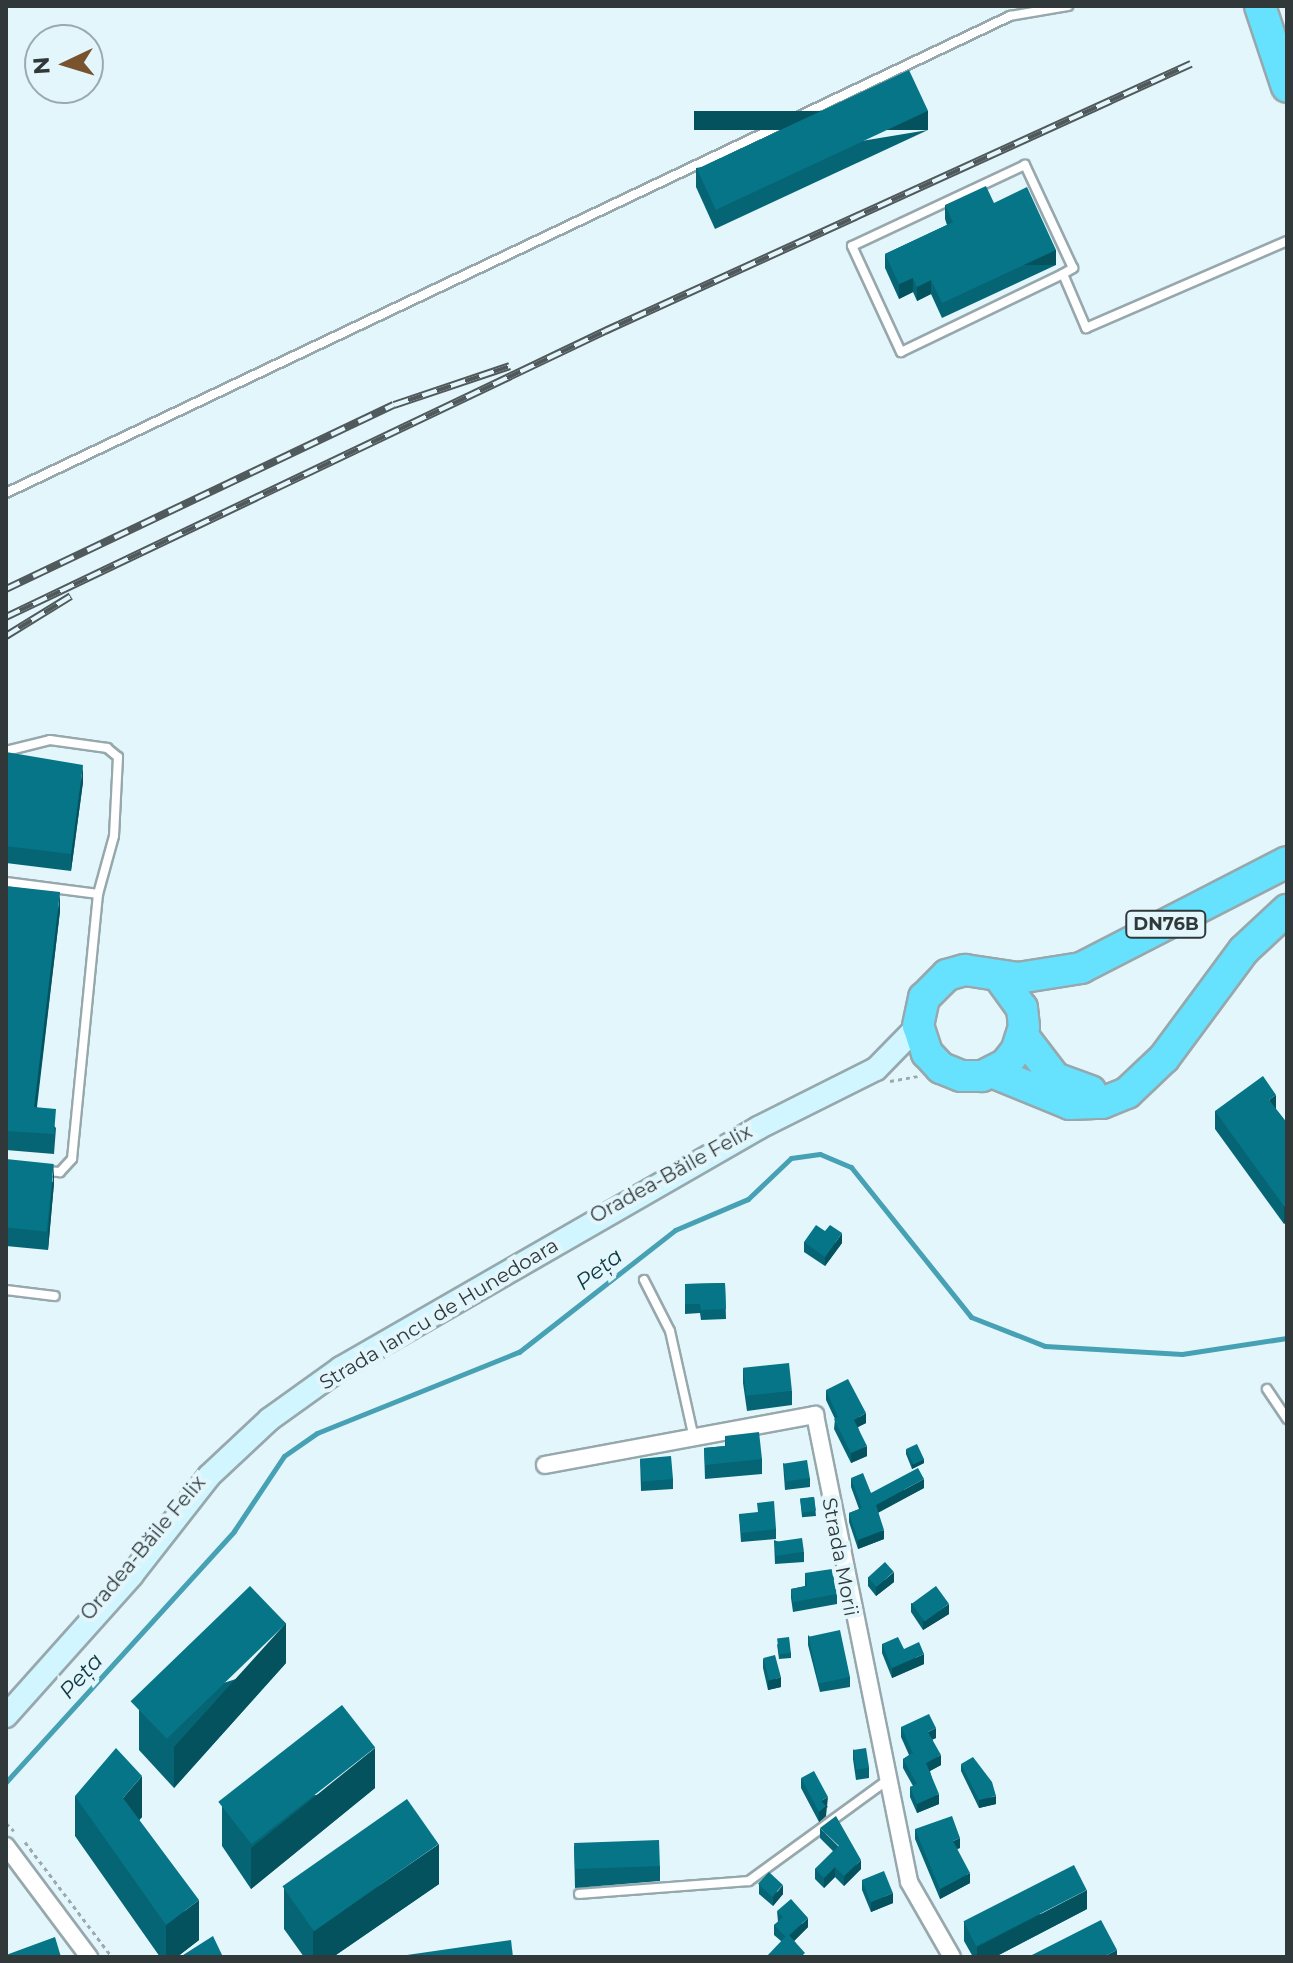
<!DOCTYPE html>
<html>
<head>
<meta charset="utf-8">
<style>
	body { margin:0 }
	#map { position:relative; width:1293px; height:1963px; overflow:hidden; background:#e3f6fb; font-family:Montserrat,sans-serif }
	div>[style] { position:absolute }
	.stream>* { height:5px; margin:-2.5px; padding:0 2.5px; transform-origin:2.5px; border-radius:2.5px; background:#47a1b5 }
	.path>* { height:3px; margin-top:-1.5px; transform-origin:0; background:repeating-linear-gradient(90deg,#9caaae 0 4px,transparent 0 8px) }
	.roads { filter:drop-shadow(2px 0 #97a8ad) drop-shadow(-2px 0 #97a8ad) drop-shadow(0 2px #97a8ad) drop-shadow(0 -2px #97a8ad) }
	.lane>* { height:8px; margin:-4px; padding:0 4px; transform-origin:4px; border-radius:4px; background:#fff }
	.street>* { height:16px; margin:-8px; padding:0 8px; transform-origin:8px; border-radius:8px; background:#fff }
	.secondary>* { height:22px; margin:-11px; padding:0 11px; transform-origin:11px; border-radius:11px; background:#d1f6ff }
	.highway>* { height:30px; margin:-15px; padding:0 15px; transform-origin:15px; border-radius:15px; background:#66e2fe }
	.rail>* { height:8px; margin-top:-4px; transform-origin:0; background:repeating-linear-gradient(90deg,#e3f6fb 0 15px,#50595b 0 30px); box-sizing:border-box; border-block:2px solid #50595b }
	.wall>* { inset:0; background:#066575; transform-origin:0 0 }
	.shaded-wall>* { inset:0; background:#05525f; transform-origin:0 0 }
	.building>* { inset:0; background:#077588; transform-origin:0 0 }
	span { translate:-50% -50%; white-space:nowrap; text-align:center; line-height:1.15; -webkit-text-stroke:8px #e3f6fb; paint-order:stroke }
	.shield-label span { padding:2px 6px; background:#e3f6fb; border:2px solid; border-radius:6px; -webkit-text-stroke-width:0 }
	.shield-label { font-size:18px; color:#31383a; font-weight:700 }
	.street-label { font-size:20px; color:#31383a }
	.water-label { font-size:22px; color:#0d3741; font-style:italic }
	.frame { position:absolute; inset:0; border:8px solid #31383a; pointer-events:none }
	.north { position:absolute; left:24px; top:24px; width:80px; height:80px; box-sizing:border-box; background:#e3f6fb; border:2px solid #9caaae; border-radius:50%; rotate:266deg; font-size:22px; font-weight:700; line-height:32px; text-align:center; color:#31383a }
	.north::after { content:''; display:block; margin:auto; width:28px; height:36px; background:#78532e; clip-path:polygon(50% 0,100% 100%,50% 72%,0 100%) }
</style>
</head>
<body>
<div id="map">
	<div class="stream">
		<div style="left:6px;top:1782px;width:339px;rotate:-47.7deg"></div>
		<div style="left:234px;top:1531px;width:90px;rotate:-56.3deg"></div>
		<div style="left:284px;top:1456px;width:40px;rotate:-34.9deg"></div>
		<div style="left:317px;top:1433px;width:218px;rotate:-21.9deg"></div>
		<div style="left:519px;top:1352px;width:198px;rotate:-38deg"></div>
		<div style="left:675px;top:1230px;width:79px;rotate:-23deg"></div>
		<div style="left:748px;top:1199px;width:59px;rotate:-43.6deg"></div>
		<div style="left:791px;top:1158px;width:29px;rotate:-8deg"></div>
		<div style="left:820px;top:1154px;width:34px;rotate:23deg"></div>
		<div style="left:851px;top:1167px;width:192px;rotate:51.3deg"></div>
		<div style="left:971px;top:1317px;width:79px;rotate:21.4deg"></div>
		<div style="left:1045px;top:1346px;width:137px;rotate:3.3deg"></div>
		<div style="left:1182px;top:1354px;width:106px;rotate:-8.7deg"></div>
	</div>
	<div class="path">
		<div style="left:890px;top:1081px;width:28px;rotate:-10deg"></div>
		<div style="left:6px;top:1823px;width:11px;rotate:45deg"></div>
		<div style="left:25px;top:1842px;width:144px;rotate:52.9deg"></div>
	</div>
	<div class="roads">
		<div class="lane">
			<div style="left:1063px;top:274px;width:12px;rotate:-31deg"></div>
			<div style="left:1073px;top:268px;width:114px;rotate:-115deg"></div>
			<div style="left:1025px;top:165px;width:191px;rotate:154.9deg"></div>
			<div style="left:852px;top:246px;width:117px;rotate:65.2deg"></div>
			<div style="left:901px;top:352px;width:180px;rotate:-25.7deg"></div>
			<div style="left:1063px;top:274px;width:59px;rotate:66.9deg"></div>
			<div style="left:1086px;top:328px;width:219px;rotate:-23.4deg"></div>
			<div style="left:6px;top:493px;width:1112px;rotate:-25.41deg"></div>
			<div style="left:1010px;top:16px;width:59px;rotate:-9.8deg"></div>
			<div style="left:6px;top:751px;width:45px;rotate:-14deg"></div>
			<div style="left:50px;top:740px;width:58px;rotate:8deg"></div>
			<div style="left:107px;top:748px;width:14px;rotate:39deg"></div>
			<div style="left:118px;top:757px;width:79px;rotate:92.9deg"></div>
			<div style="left:114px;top:836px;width:60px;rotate:105.4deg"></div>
			<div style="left:6px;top:882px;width:93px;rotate:7.4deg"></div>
			<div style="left:98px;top:894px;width:266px;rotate:95.6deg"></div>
			<div style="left:72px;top:1159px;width:18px;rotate:133deg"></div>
			<div style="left:60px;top:1172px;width:17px;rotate:-177deg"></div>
			<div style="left:644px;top:1280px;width:57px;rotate:63deg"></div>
			<div style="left:670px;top:1331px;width:110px;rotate:77.4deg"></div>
			<div style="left:6px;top:1290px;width:49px;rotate:7deg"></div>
			<div style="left:1267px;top:1389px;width:36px;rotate:56deg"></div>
			<div style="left:579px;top:1894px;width:170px;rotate:-4.4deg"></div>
			<div style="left:749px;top:1881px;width:170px;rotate:-36.1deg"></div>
		</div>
		<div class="street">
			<div style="left:545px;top:1465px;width:275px;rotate:-10.5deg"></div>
			<div style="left:815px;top:1415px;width:476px;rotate:78.6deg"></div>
			<div style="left:909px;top:1882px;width:86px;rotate:60.2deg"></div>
			<div style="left:6px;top:1846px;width:139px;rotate:53.2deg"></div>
		</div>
		<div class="secondary">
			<div style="left:6px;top:1716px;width:188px;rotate:-48.2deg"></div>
			<div style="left:131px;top:1576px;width:127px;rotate:-52deg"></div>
			<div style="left:209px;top:1476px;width:83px;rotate:-43.1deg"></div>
			<div style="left:270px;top:1419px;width:87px;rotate:-35.7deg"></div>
			<div style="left:341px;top:1368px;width:481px;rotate:-29.9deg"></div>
			<div style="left:758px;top:1128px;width:132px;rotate:-26.6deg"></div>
			<div style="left:876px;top:1069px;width:60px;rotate:-45.7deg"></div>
		</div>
		<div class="highway">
			<div style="left:1260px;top:6px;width:85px;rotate:71.6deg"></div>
			<div style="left:1000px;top:978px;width:37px;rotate:54deg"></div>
			<div style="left:1022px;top:1008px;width:19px;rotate:84deg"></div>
			<div style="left:1024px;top:1027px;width:25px;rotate:108deg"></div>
			<div style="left:1016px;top:1051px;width:16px;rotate:128deg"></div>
			<div style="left:1006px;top:1064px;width:27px;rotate:153deg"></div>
			<div style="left:982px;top:1076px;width:21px;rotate:180deg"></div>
			<div style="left:961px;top:1076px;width:22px;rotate:-158deg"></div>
			<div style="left:941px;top:1068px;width:21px;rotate:-133deg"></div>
			<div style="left:927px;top:1053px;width:28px;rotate:-108deg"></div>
			<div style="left:918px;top:1026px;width:29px;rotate:-78deg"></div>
			<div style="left:924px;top:998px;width:33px;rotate:-45deg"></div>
			<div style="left:947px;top:975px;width:19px;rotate:-16deg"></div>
			<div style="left:965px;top:970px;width:54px;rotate:8.6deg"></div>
			<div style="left:1018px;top:978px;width:64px;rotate:-9deg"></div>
			<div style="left:1081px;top:968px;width:232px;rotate:-27.2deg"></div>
			<div style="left:1023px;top:1036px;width:53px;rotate:52.7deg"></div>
			<div style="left:1055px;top:1078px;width:38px;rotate:20deg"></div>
			<div style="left:992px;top:1072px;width:84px;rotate:22.3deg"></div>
			<div style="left:1070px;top:1104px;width:32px;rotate:-2deg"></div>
			<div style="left:1102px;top:1103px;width:27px;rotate:-22deg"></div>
			<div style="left:1127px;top:1093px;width:51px;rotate:-43.4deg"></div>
			<div style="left:1164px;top:1058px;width:134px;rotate:-53.5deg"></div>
			<div style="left:1244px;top:950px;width:59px;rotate:-42.9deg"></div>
		</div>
	</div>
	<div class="rail">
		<div style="left:6px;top:589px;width:429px;rotate:-25.4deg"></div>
		<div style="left:394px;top:405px;width:122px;rotate:-18.6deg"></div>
		<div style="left:6px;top:617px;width:664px;rotate:-25.52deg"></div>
		<div style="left:605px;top:331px;width:644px;rotate:-24.5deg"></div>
		<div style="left:6px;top:636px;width:76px;rotate:-31.6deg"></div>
	</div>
	<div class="wall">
		<div style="clip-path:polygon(928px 130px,715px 229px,696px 187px,696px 168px)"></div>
		<div style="clip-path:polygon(994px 203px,1056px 265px,942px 318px,931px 294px,917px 301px,913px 292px,899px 299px,885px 268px,885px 254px,947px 225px,945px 219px,945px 205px)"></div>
		<div style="clip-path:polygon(6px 752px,83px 782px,71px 871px,6px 863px)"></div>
		<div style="clip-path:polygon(6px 886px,60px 911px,37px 1107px,56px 1128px,54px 1154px,6px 1150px)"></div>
		<div style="clip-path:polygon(1276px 1109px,1287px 1123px,1284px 1224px,1215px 1129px,1215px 1111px)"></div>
		<div style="clip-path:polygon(6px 1159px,54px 1183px,48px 1250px,6px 1246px)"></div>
		<div style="clip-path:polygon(804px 1242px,842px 1243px,825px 1266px,804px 1252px)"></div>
		<div style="clip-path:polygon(725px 1283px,726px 1319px,701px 1320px,700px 1313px,685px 1314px,685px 1284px)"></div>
		<div style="clip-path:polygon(743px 1368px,792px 1391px,792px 1405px,747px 1411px,743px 1383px)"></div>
		<div style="clip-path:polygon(826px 1390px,866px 1423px,858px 1427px,867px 1456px,851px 1463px,834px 1429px,835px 1419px,826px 1400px)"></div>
		<div style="clip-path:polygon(725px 1436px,762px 1459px,762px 1474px,705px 1479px,704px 1448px,725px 1446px)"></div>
		<div style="clip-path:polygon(906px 1449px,924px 1463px,912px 1469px,906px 1454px)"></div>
		<div style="clip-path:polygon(640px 1459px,673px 1479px,673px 1489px,641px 1491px)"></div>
		<div style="clip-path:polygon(783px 1463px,810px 1478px,810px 1487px,785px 1490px)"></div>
		<div style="clip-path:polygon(851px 1478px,871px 1493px,924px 1488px,878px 1512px,884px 1539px,858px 1549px,849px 1522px,849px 1513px,859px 1509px,851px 1487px)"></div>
		<div style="left:814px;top:1497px;width:19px;height:14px;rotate:84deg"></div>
		<div style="clip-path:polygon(739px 1514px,776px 1529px,776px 1539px,741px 1542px)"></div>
		<div style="clip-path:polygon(774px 1540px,804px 1552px,804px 1562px,775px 1564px)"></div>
		<div style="clip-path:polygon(805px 1573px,837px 1594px,837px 1604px,793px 1612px,791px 1598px,791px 1589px,805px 1586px)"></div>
		<div style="clip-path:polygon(868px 1577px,894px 1582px,876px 1596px,868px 1586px)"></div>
		<div style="clip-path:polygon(911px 1603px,949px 1614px,923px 1630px,911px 1612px)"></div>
		<div style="clip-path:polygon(808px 1635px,850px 1677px,850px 1687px,820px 1692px,808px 1645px)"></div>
		<div style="clip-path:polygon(777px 1644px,791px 1653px,791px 1658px,779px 1659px)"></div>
		<div style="clip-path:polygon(882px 1644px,904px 1649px,924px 1664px,892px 1678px,882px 1653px)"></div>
		<div style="clip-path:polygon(763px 1658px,781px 1687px,768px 1690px,763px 1668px)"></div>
		<div style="clip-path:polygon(286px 1663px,174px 1788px,139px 1750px,139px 1710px)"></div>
		<div style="clip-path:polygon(901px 1727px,936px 1738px,932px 1739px,941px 1765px,930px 1771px,939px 1804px,917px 1813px,910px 1797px,910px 1787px,913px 1786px,903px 1768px,903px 1759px,909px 1755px,901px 1737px)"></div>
		<div style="clip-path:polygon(853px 1749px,869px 1768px,869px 1778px,856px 1780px,853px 1759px)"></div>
		<div style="clip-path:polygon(961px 1764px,996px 1804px,979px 1808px,961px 1771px)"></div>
		<div style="clip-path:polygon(801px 1778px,828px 1807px,826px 1808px,826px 1816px,819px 1822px,801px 1788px)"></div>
		<div style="clip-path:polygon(375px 1788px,251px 1889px,222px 1846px,222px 1806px)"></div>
		<div style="clip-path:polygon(75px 1796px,142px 1817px,139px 1820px,199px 1940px,177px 1957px,160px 1957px,75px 1836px)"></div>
		<div style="clip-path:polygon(820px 1828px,861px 1869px,844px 1886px,835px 1877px,824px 1888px,815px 1879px,815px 1869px,833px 1851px,820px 1838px)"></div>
		<div style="clip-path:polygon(915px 1829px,960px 1848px,957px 1849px,970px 1883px,940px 1899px,915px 1839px)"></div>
		<div style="clip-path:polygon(574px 1846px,660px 1866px,660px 1881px,575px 1888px)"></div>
		<div style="clip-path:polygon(862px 1880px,893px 1903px,871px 1912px,862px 1890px)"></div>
		<div style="clip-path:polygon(439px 1884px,333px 1957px,304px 1957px,284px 1929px,284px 1888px)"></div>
		<div style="clip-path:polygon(759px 1884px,783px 1894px,773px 1906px,759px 1894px)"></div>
		<div style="clip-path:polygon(1087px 1909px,995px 1957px,973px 1957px,964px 1941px,964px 1922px)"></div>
		<div style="clip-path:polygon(777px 1911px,808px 1927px,794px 1941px,805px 1957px,781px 1941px,774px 1935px,774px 1925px,778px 1922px)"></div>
	</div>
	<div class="shaded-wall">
		<div style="left:928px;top:111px;width:19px;height:234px;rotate:90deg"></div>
		<div style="left:1056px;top:250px;width:15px;height:126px;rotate:90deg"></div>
		<div style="clip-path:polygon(913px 278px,913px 292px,899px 299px,899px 284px)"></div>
		<div style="clip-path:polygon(931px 280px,931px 294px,917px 301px,917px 287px)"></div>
		<div style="clip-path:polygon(83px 765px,83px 782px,71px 871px,71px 854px)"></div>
		<div style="clip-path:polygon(60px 892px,60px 911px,34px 1126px,34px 1107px)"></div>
		<div style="clip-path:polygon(1276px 1095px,1276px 1112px,1269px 1100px)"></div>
		<div style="clip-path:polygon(54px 1164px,54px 1183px,48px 1250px,48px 1231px)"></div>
		<div style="clip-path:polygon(1287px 1204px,1287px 1222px,1284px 1224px,1284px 1206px)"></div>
		<div style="clip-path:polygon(842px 1233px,842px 1243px,825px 1266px,825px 1257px)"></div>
		<div style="clip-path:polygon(866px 1413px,866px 1423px,854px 1429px,854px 1420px)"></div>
		<div style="clip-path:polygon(867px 1446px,867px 1456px,851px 1463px,851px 1453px)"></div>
		<div style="clip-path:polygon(924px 1459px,924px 1463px,912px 1469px,912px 1464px)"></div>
		<div style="clip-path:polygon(924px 1479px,924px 1488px,876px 1514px,876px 1505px)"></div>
		<div style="clip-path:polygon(884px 1530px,884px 1539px,858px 1549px,858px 1540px)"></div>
		<div style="clip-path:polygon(894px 1572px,894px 1582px,876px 1596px,876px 1587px)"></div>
		<div style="clip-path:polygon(949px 1604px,949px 1614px,923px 1630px,923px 1621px)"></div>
		<div style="clip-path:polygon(286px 1623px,286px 1663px,174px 1788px,174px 1747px)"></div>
		<div style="clip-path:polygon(924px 1654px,924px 1664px,892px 1678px,892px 1668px)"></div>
		<div style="clip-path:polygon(781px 1677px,781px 1687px,768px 1690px,768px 1681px)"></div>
		<div style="clip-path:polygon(936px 1728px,936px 1738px,928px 1742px,928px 1732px)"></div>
		<div style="clip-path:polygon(375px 1748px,375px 1788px,251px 1889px,251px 1848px)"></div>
		<div style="clip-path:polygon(941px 1755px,941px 1765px,926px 1773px,926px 1763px)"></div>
		<div style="clip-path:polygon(142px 1776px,142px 1817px,123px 1838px,123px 1798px)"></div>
		<div style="clip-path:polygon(939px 1794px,939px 1804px,917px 1813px,917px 1804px)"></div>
		<div style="clip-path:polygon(996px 1796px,996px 1804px,979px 1808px,979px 1800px)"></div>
		<div style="clip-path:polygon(828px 1797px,826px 1816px,819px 1822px,819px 1812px,821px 1801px)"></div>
		<div style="clip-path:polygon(960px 1838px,960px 1848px,953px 1850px,953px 1841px)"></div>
		<div style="clip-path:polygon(439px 1844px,439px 1884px,333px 1957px,313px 1957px,313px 1931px)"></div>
		<div style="clip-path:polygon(861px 1860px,861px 1869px,844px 1886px,844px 1876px)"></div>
		<div style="clip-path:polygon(835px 1867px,835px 1877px,824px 1888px,824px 1878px)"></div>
		<div style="clip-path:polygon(970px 1873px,970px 1883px,940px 1899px,940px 1889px)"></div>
		<div style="left:8px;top:1878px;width:40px;height:3px;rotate:90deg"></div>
		<div style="clip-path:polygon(783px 1885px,783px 1894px,773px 1906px,773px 1897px)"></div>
		<div style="clip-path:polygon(1087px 1890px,1087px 1909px,995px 1957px,977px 1957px,977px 1947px)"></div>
		<div style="clip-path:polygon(893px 1893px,893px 1903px,871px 1912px,871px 1902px)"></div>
		<div style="clip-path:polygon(199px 1900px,199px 1940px,177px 1957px,166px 1957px,166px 1925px)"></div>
		<div style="clip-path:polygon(808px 1918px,808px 1927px,787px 1948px,787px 1938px)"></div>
		<div style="clip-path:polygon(1117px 1950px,1117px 1957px,1107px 1957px,1107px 1955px)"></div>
	</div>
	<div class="building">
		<div style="left:909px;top:70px;width:45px;height:234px;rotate:65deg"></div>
		<div style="clip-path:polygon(986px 186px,994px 203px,1027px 187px,1056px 250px,942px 303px,931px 280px,917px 287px,913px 278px,899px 284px,885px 254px,953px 222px,945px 205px)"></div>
		<div style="clip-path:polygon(6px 752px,83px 765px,71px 854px,6px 846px)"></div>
		<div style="clip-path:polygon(6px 886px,60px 892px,34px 1107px,56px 1109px,54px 1134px,6px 1131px)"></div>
		<div style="clip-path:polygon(1263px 1076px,1276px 1095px,1269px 1100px,1287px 1123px,1287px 1204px,1284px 1206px,1215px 1111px)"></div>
		<div style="left:6px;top:1159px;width:48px;height:68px;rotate:6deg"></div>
		<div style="clip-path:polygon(816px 1225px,825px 1231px,830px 1225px,842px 1233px,825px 1257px,804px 1242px)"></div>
		<div style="clip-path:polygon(725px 1283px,726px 1309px,701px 1310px,700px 1304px,685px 1304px,685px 1284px)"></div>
		<div style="left:789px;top:1363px;width:28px;height:46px;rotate:84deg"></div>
		<div style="clip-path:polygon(848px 1379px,866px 1413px,854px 1420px,867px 1446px,851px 1453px,834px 1419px,838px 1417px,826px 1390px)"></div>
		<div style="clip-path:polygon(759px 1432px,762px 1459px,705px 1465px,704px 1448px,726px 1446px,725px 1436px)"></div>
		<div style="left:917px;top:1444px;width:17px;height:12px;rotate:65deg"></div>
		<div style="left:671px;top:1456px;width:23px;height:31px;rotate:85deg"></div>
		<div style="left:807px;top:1460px;width:18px;height:24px;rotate:81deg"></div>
		<div style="clip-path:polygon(918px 1468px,924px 1479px,876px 1505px,884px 1530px,858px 1540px,849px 1513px,862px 1508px,851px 1478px,863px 1473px,871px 1493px)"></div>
		<div style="left:814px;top:1497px;width:14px;height:14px;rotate:82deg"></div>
		<div style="clip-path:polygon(774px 1501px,776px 1529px,741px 1533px,739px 1514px,758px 1512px,757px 1503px)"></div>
		<div style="left:802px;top:1538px;width:14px;height:28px;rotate:82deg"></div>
		<div style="left:885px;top:1562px;width:13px;height:23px;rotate:48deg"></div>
		<div style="clip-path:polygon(832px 1569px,837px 1594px,793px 1602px,791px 1589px,807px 1586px,805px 1573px)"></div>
		<div style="left:250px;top:1586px;width:52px;height:166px;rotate:46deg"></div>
		<div style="left:936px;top:1586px;width:22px;height:30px;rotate:54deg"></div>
		<div style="left:840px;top:1630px;width:48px;height:32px;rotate:78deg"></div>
		<div style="left:789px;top:1637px;width:16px;height:12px;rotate:83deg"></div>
		<div style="clip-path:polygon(898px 1637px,904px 1649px,919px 1642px,924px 1654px,892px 1668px,882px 1644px)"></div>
		<div style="left:775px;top:1655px;width:23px;height:12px;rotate:75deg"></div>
		<div style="left:342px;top:1705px;width:54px;height:157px;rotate:52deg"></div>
		<div style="clip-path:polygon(929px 1714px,936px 1728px,928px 1732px,941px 1755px,926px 1763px,939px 1794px,917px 1804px,910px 1787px,917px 1784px,903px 1759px,913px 1753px,901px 1727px)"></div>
		<div style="clip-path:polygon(116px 1748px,142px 1776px,123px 1798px,199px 1900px,166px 1925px,75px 1796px)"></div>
		<div style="left:866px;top:1748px;width:20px;height:13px;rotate:81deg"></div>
		<div style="clip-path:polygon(973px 1757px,992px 1782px,996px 1796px,979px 1800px,961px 1764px)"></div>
		<div style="clip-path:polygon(814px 1771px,828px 1797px,821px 1801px,826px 1806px,819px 1812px,801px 1778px)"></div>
		<div style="left:407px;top:1799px;width:55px;height:152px;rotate:55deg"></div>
		<div style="clip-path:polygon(836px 1816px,861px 1860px,844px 1876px,835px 1867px,824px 1878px,815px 1869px,839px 1846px,820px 1828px)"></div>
		<div style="clip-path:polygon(952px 1816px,960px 1838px,953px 1841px,970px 1873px,940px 1889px,915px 1829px)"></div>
		<div style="left:659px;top:1840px;width:26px;height:85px;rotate:88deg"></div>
		<div style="left:1074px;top:1865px;width:28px;height:124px;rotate:63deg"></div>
		<div style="left:884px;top:1871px;width:24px;height:24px;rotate:68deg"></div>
		<div style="left:769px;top:1872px;width:19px;height:16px;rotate:43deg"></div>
		<div style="clip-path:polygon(791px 1899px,808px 1918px,789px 1935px,788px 1934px,786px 1937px,774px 1925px,783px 1917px,777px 1911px)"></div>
		<div style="clip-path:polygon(1101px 1920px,1117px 1950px,1107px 1955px,1108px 1957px,1028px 1957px)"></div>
		<div style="clip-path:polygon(788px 1934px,805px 1953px,800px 1957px,766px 1957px)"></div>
		<div style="clip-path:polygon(213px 1936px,223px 1957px,180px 1957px)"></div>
		<div style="clip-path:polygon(55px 1937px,61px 1957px,6px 1957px,6px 1955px)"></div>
		<div style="clip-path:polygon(511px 1940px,513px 1957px,393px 1957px)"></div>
	</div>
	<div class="shield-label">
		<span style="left:1166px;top:924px">DN76B</span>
	</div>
	<div class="street-label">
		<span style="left:671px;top:1174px;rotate:-29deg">Oradea-Băile Felix</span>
		<span style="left:439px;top:1314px;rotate:-31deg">Strada Iancu de Hunedoara</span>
		<span style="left:143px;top:1548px;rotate:-50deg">Oradea-Băile Felix</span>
		<span style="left:840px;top:1557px;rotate:79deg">Strada Morii</span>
	</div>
	<div class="water-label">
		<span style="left:599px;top:1269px;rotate:-38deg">Peța</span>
		<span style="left:81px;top:1676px;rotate:-48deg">Peța</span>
	</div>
	<div class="frame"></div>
	<div class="north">N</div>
</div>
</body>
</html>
